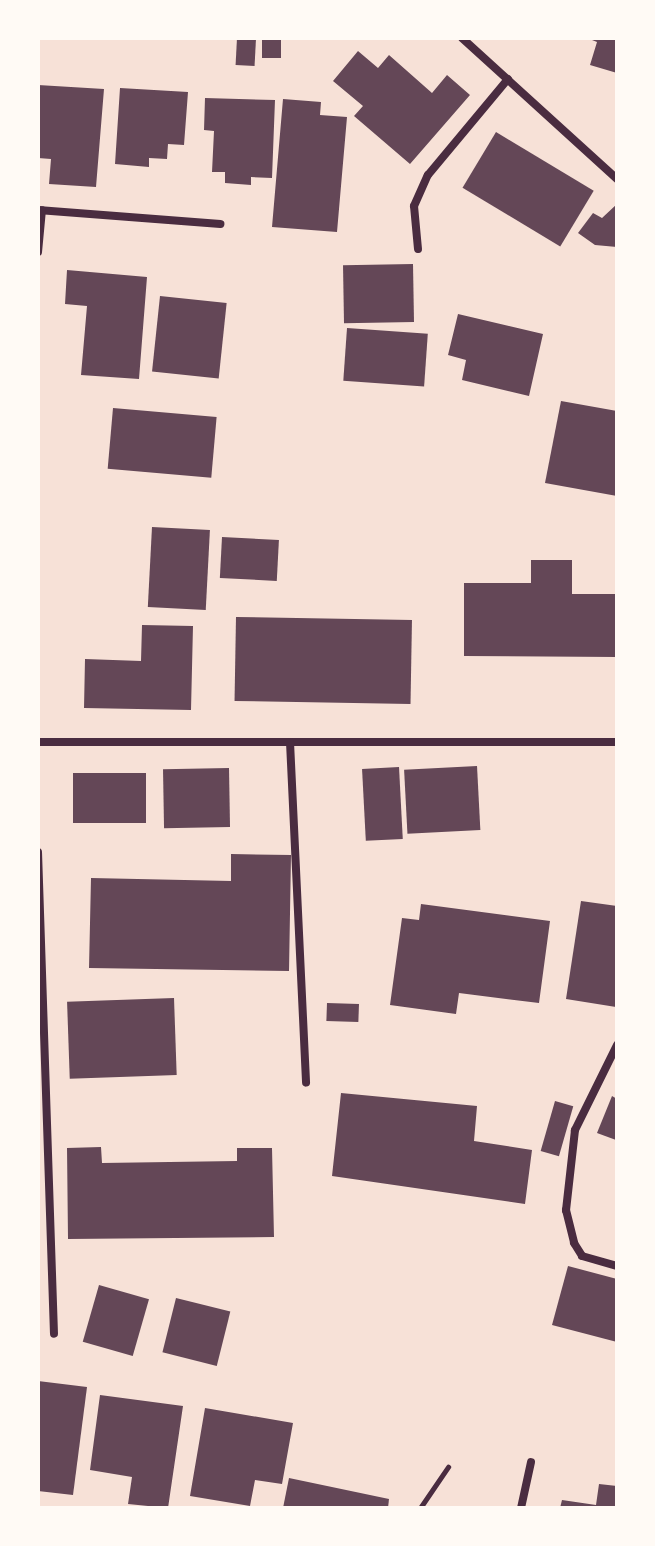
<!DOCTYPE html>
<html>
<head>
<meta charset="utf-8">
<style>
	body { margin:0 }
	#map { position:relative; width:655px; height:1546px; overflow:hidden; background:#f7e1d7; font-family:Manrope,sans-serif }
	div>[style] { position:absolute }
	.building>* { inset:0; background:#644757; transform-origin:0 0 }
	.path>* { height:5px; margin:-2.5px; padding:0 2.5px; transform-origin:2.5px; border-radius:2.5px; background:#4a2c40 }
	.minor>* { height:8px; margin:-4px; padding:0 4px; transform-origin:4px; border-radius:4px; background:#4a2c40 }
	span { translate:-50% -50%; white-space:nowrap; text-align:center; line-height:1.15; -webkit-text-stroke:8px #fffaf5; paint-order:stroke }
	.frame { position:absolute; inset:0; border:40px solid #fffaf5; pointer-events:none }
</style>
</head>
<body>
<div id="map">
	<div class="building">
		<div style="left:237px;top:38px;width:19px;height:27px;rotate:3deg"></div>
		<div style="left:262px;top:38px;width:19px;height:20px"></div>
		<div style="clip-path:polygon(587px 38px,617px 38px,617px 73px,590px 65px,597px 42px)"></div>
		<div style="clip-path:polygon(358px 51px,378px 68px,389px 55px,432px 93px,447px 75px,470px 95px,410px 164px,354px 116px,363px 106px,333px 81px)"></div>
		<div style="clip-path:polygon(38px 85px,104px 89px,96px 187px,49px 184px,51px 159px,38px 158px)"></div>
		<div style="clip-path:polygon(120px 88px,188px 92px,184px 145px,168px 144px,167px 159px,149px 158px,149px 167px,115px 164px)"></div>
		<div style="clip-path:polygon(205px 98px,275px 100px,272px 178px,251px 177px,251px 185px,225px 183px,225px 172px,212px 172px,214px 131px,204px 130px)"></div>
		<div style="clip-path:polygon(283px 99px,321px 102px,320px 115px,347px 117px,337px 232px,272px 227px)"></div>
		<div style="left:496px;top:132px;width:114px;height:65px;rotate:31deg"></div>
		<div style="clip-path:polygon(617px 204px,617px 247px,595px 245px,578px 233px,593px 213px,602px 218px)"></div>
		<div style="left:413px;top:264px;width:58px;height:70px;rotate:89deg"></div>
		<div style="clip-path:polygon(67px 270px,147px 277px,139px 379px,81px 375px,87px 306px,65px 304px)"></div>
		<div style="left:160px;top:296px;width:67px;height:76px;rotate:6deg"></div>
		<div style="clip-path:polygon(458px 314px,543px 334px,529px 396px,462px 380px,466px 360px,448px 355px)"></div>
		<div style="left:347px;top:328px;width:81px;height:53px;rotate:4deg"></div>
		<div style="clip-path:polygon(561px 401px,617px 411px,617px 496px,545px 483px)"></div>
		<div style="left:113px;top:408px;width:104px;height:61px;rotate:5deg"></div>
		<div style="left:152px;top:527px;width:58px;height:80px;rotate:3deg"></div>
		<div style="left:222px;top:537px;width:57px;height:41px;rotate:3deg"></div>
		<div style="clip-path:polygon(531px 560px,572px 560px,572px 594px,617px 594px,617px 657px,464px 656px,464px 583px,531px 583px)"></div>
		<div style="left:236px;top:617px;width:176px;height:84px;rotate:1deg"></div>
		<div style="clip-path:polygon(142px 625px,193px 626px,191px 710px,84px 708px,85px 659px,141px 661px)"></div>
		<div style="left:477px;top:766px;width:64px;height:73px;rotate:87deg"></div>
		<div style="left:399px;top:767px;width:72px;height:37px;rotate:87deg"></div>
		<div style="left:229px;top:768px;width:59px;height:66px;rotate:89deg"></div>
		<div style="left:146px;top:773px;width:50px;height:73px;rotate:90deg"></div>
		<div style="clip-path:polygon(231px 854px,291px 855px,289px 971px,89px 968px,91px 878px,231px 881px)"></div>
		<div style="clip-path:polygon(581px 901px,617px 906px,616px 1007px,566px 999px)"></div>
		<div style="clip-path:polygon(421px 904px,550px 921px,539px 1003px,459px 993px,456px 1014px,390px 1005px,402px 918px,419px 920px)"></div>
		<div style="left:174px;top:998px;width:77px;height:107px;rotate:88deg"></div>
		<div style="left:327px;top:1003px;width:32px;height:18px;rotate:2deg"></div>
		<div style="clip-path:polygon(341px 1093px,477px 1106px,474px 1141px,532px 1150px,525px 1204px,332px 1176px)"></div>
		<div style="clip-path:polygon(612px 1096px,617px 1099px,616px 1140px,597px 1133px)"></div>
		<div style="left:555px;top:1101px;width:19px;height:52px;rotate:16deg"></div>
		<div style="clip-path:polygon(101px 1147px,102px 1163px,237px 1161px,237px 1148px,272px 1148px,274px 1237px,68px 1239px,67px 1148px)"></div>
		<div style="clip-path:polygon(568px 1266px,617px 1279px,617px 1342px,552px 1325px)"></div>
		<div style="left:99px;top:1285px;width:52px;height:59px;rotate:16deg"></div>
		<div style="left:176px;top:1298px;width:56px;height:56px;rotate:14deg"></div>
		<div style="clip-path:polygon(38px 1381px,87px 1387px,73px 1495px,38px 1491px)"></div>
		<div style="clip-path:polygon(100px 1395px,183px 1406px,168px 1508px,128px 1504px,132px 1477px,90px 1470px)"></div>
		<div style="clip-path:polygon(205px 1408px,293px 1423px,282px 1484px,255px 1480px,250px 1506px,190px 1496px)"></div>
		<div style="clip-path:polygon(289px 1478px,389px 1499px,388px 1508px,283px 1508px)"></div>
		<div style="clip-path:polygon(599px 1484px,617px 1486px,617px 1508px,560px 1508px,562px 1500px,596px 1505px)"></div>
	</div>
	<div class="path">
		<div style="left:420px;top:1508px;width:50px;rotate:-55.7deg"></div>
	</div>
	<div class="minor">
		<div style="left:462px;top:38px;width:210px;rotate:42.3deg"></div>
		<div style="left:38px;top:210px;width:183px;rotate:4.4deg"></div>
		<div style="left:418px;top:249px;width:43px;rotate:-95.3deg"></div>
		<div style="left:414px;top:206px;width:34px;rotate:-66deg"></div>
		<div style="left:428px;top:175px;width:125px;rotate:-50.2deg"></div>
		<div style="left:38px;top:252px;width:42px;rotate:-84.6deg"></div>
		<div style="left:38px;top:742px;width:579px"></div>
		<div style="left:290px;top:742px;width:341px;rotate:87.3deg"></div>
		<div style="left:38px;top:852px;width:482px;rotate:88.1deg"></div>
		<div style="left:617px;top:1045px;width:95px;rotate:116.3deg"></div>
		<div style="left:575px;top:1130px;width:81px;rotate:96.4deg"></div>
		<div style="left:566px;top:1210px;width:34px;rotate:76deg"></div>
		<div style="left:574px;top:1243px;width:15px;rotate:58deg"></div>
		<div style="left:582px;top:1256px;width:36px;rotate:16deg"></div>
		<div style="left:521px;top:1508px;width:47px;rotate:-77.7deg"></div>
	</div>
	<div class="frame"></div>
</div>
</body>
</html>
